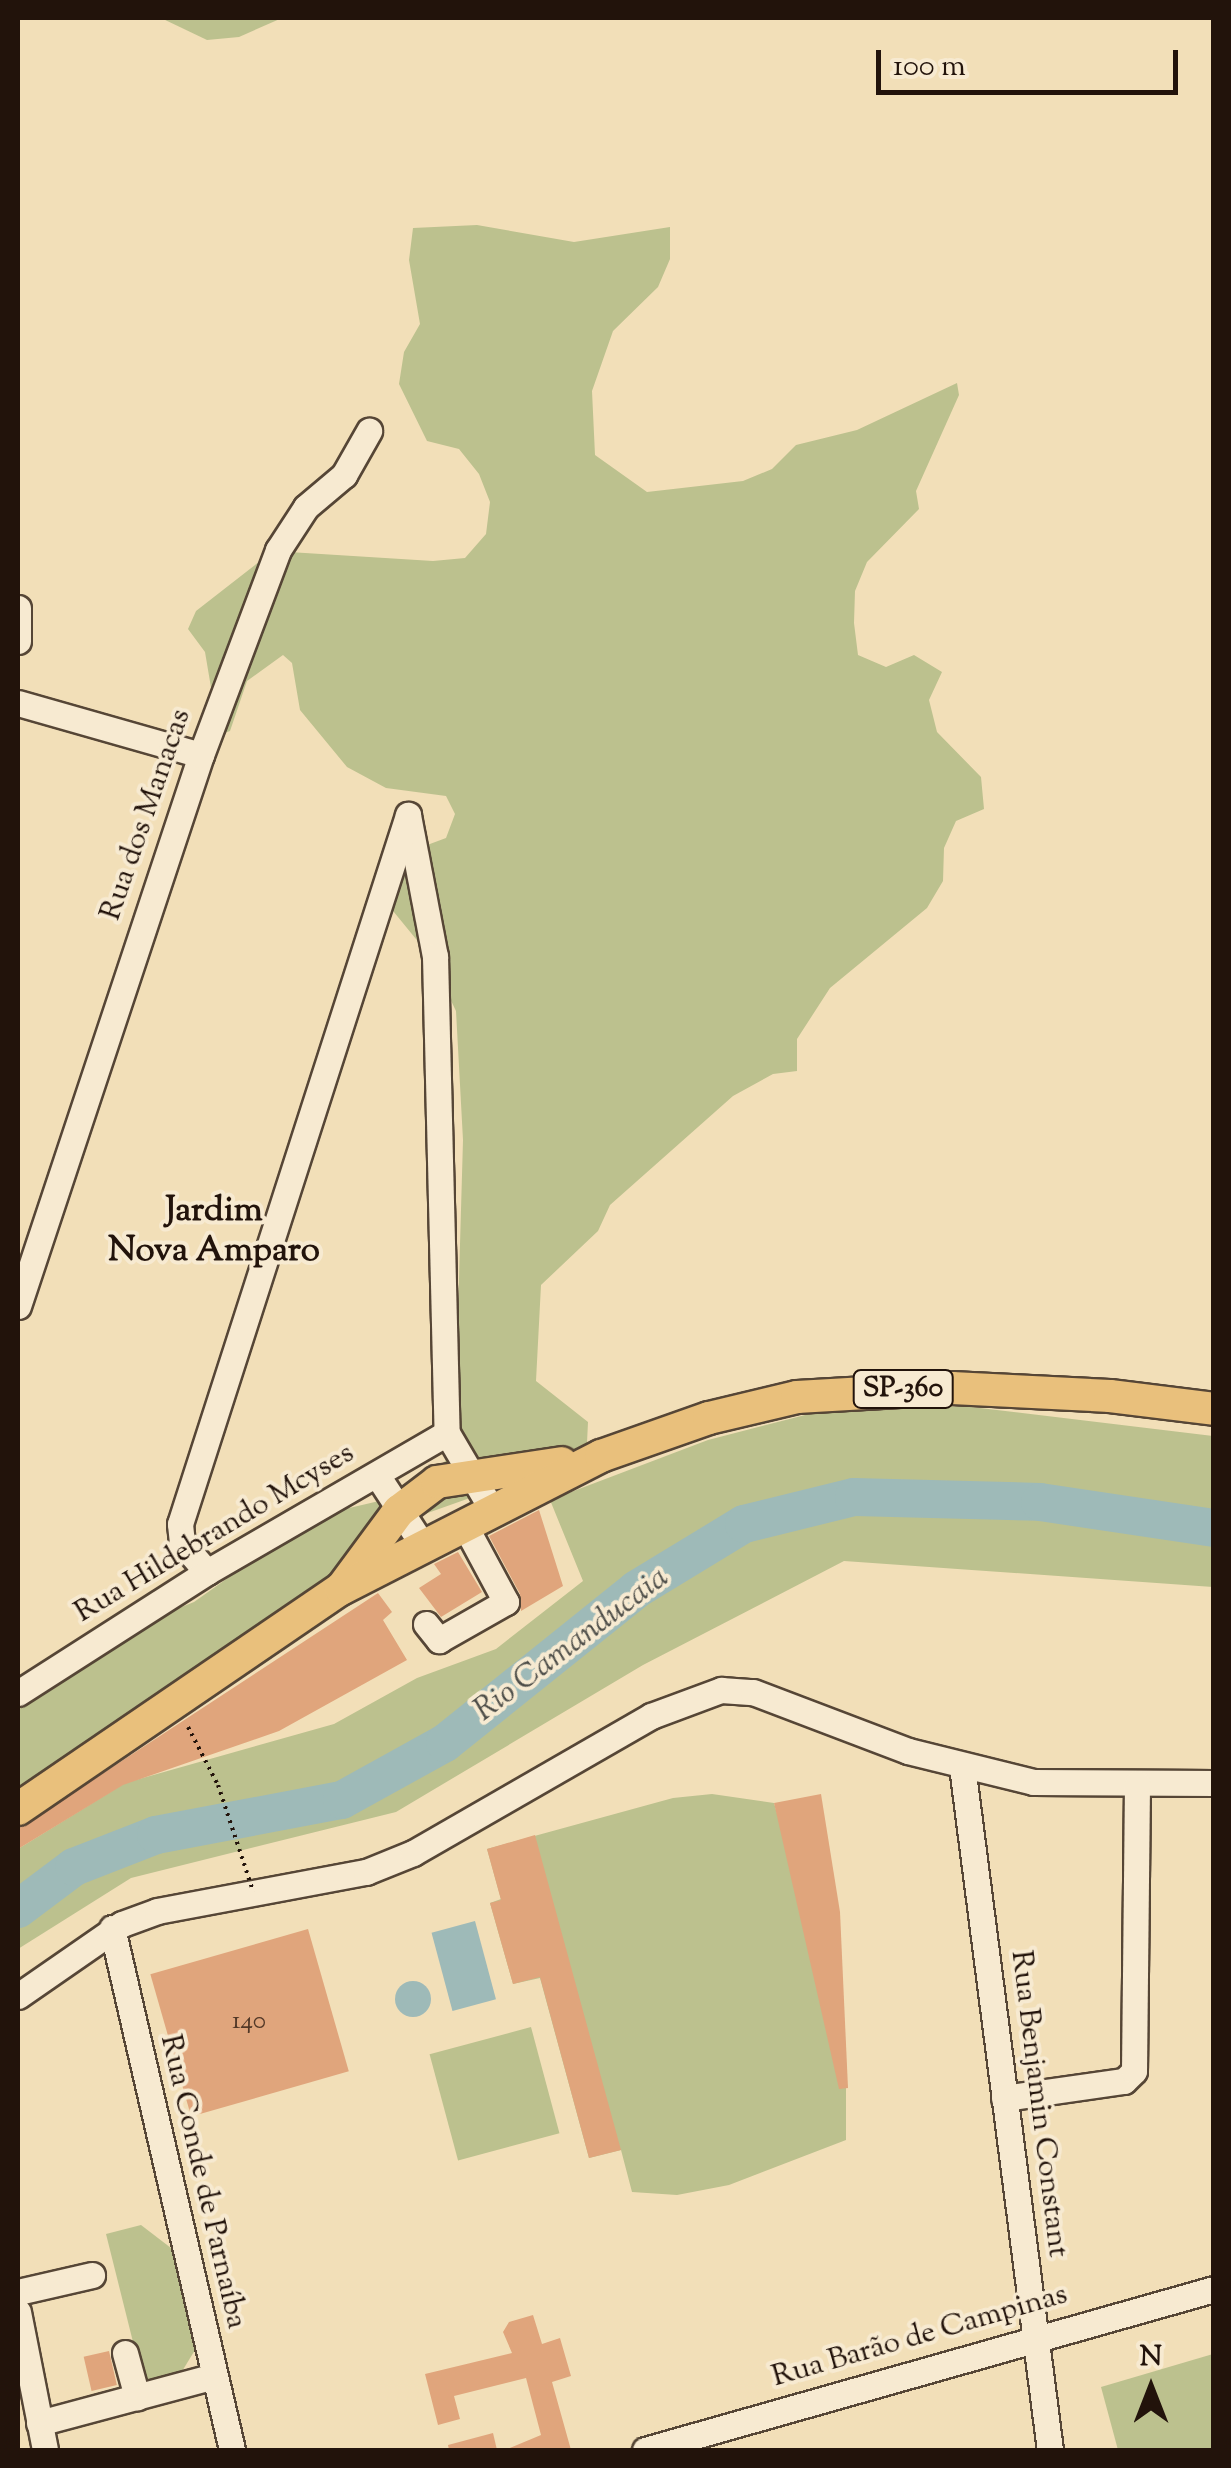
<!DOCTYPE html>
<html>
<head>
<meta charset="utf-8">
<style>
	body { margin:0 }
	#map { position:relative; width:1231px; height:2468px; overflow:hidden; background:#f2dfb8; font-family:"Sorts Mill Goudy",serif }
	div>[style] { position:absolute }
	.green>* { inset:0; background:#bcc18e; transform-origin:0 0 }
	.water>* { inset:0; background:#9ebab8; transform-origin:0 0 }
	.round { border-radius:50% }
	.river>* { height:38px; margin:-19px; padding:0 19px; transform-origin:19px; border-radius:19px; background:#9ebab8 }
	.building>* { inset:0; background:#e0a57c; transform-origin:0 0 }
	.path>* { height:4px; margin-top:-2px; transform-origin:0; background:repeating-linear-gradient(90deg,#22130b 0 2.5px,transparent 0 7.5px) }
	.roads { filter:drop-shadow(2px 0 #564636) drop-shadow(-2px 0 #564636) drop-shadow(0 2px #564636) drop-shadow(0 -2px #564636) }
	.minor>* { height:25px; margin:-12.5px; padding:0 12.5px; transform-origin:12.5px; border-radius:12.5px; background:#f7ead1 }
	.major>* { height:32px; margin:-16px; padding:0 16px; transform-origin:16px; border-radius:16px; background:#e9c07c }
	.path-bridge>* { height:4px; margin-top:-2px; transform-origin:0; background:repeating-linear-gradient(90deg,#22130b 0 2.5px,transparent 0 7.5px) }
	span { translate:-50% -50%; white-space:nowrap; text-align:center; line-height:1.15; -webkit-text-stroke:8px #f7ead1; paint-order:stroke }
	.number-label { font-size:25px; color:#523827 }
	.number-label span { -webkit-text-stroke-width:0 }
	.shield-label span { padding:2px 8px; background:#f7ead1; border:2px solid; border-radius:8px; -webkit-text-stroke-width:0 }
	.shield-label { font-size:28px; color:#22130b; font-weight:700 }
	.street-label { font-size:30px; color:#22130b }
	.water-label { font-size:32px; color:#4d4d48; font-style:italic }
	.quarter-label { font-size:35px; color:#22130b; font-weight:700 }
	.frame { position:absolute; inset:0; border:20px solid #22130b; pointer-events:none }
	.north { position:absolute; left:1101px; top:2338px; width:100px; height:100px; -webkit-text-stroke:8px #f7ead1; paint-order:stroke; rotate:0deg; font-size:28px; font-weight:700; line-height:40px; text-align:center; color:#22130b }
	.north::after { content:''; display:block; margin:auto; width:35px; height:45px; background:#22130b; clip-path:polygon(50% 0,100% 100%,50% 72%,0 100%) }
	.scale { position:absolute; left:876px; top:50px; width:302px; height:45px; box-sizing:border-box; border:5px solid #22130b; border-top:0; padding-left:12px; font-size:30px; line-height:35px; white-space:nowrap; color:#22130b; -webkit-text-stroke:8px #f7ead1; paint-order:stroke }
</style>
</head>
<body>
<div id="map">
	<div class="green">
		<div style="clip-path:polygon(161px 18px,282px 18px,239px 37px,207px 40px)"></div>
		<div style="clip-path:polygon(477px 225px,574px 242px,670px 227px,670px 259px,658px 287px,613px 331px,592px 391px,595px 455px,647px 492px,743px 481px,772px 469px,796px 445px,857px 430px,957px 383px,959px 395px,916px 491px,919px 509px,867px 562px,855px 591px,854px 623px,858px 655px,886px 667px,914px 655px,942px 672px,929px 700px,937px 732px,981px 777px,984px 809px,956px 821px,944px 848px,943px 881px,927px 908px,830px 988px,797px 1039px,797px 1071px,773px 1074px,733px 1096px,610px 1205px,598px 1231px,541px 1285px,536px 1381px,588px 1422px,587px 1443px,546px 1471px,422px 1515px,344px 1584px,18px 1799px,18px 1707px,124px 1630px,194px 1602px,315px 1516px,409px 1494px,454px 1453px,463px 1140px,456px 1011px,429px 955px,389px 906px,381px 874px,382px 850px,403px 854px,446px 838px,455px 814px,446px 796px,386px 788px,347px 767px,300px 710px,292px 663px,283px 655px,247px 681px,230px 731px,219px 735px,205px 652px,188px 629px,196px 611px,273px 551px,433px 561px,465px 558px,486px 534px,490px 502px,479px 474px,459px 449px,427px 441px,399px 384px,404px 352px,420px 324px,409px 260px,413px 228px)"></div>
		<div style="clip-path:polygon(963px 1406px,1213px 1436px,1213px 1587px,844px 1561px,643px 1665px,396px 1812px,131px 1878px,18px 1949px,18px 1849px,125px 1783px,334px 1724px,417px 1678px,496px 1649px,583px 1581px,550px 1500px,708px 1440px,813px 1413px)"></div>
		<div style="clip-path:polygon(712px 1794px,774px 1803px,846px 2057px,846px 2140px,729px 2185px,677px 2195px,632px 2192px,621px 2150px,589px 2158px,540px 1978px,513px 1984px,490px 1903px,501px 1899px,487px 1849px,673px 1798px)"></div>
		<div style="left:531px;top:2027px;width:110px;height:105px;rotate:75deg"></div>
		<div style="clip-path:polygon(141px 2225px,171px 2248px,195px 2350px,181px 2373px,143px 2382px,106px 2234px)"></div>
		<div style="clip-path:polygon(1213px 2354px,1213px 2450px,1118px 2450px,1101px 2387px)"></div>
	</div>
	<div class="water">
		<div style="left:475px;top:1921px;width:81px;height:45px;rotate:75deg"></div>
		<div class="round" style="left:395px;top:1981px;width:36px;height:36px"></div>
	</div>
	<div class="river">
		<div style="left:18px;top:1909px;width:70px;rotate:-36.9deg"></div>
		<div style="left:74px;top:1867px;width:88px;rotate:-21.3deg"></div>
		<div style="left:156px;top:1835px;width:189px;rotate:-10.7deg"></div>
		<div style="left:342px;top:1800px;width:118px;rotate:-29deg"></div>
		<div style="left:445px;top:1743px;width:246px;rotate:-38.7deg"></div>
		<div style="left:637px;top:1589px;width:125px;rotate:-31.3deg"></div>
		<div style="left:744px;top:1524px;width:113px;rotate:-13.8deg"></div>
		<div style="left:854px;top:1497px;width:186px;rotate:1.5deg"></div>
		<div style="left:1040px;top:1502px;width:176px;rotate:8.5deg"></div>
	</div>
	<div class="building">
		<div style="clip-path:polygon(539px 1510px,563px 1586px,521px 1611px,520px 1594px,489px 1536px)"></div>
		<div style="clip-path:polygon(458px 1552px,482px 1592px,441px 1617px,419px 1588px,441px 1574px,434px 1564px)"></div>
		<div style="clip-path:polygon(378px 1593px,392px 1612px,383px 1620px,407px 1660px,279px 1731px,123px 1785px,18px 1849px,18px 1829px)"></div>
		<div style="clip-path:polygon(821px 1794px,840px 1912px,848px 2088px,839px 2089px,774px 1803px)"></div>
		<div style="clip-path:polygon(535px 1835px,621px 2150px,589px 2158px,540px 1977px,513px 1984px,490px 1903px,501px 1900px,487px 1849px)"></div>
		<div style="left:308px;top:1929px;width:148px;height:164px;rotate:74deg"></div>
		<div style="clip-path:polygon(533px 2315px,542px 2344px,560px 2338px,571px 2376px,552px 2382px,571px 2450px,505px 2450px,541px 2435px,526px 2378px,454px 2396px,460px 2419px,438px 2425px,425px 2374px,512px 2353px,503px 2332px,509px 2322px)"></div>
		<div style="left:109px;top:2351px;width:35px;height:26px;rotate:77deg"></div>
		<div style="clip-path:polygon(493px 2433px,497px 2450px,449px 2450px,448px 2445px)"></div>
	</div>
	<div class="path">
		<div style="left:188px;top:1727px;width:65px;rotate:62.7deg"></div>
	</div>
	<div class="roads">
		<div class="minor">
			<div style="left:18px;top:608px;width:33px;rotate:90deg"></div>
			<div style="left:18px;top:703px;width:190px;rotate:15.9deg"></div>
			<div style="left:408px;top:815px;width:144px;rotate:79.2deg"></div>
			<div style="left:435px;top:956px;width:477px;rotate:88.6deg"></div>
			<div style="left:447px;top:1433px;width:87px;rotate:59.6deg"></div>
			<div style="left:18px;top:1306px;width:581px;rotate:-71.63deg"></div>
			<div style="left:201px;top:755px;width:219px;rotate:-69.4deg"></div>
			<div style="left:278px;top:550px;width:51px;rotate:-56.9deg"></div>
			<div style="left:306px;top:507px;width:50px;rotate:-40.1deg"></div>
			<div style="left:344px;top:475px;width:51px;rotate:-60.4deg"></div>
			<div style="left:377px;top:1475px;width:86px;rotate:56.9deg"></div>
			<div style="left:207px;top:1572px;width:38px;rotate:-131deg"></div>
			<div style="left:182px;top:1543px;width:19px;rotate:-96deg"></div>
			<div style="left:180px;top:1524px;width:745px;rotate:-72.17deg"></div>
			<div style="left:426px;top:1624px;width:21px;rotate:51deg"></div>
			<div style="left:439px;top:1640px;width:77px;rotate:-29.6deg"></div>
			<div style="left:506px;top:1602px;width:89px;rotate:-118.3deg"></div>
			<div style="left:18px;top:1693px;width:224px;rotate:-32.6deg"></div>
			<div style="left:207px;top:1572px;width:277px;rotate:-30.1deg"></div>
			<div style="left:962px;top:1766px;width:690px;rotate:82.67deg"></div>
			<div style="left:112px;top:1928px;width:536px;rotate:77.05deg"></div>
			<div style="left:18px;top:1996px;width:126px;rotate:-34.7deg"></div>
			<div style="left:122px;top:1924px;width:37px;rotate:-20deg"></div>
			<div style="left:157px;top:1911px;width:213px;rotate:-10.6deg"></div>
			<div style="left:366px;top:1872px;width:51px;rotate:-22deg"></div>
			<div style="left:413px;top:1853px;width:275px;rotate:-29.9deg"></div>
			<div style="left:651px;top:1716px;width:75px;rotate:-20.4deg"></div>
			<div style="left:721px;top:1690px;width:32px;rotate:4deg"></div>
			<div style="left:753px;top:1692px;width:166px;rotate:20.8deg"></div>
			<div style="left:908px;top:1751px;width:129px;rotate:13.9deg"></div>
			<div style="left:1033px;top:1782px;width:181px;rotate:0.3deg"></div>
			<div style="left:1004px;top:2098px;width:121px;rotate:-8.1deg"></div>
			<div style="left:1124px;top:2081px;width:14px;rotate:-45deg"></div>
			<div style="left:1134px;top:2071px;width:288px;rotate:-89.4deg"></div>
			<div style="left:18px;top:2292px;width:76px;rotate:-12.9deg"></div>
			<div style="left:18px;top:2312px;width:141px;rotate:78.9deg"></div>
			<div style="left:125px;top:2353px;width:46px;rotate:74.7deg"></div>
			<div style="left:39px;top:2423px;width:181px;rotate:-15deg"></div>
			<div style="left:645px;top:2450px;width:591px;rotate:-15.8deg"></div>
		</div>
		<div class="major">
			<div style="left:342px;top:1588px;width:96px;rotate:-53.5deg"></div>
			<div style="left:399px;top:1511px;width:48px;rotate:-37.3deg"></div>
			<div style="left:437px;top:1482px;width:126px;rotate:-8.6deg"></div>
			<div style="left:18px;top:1809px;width:391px;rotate:-34.3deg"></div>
			<div style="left:341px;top:1589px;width:292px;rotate:-27.1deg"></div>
			<div style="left:601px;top:1456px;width:114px;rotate:-19.4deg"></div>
			<div style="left:709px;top:1418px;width:90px;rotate:-13.4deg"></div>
			<div style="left:797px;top:1397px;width:155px;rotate:-3.3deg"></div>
			<div style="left:952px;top:1388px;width:158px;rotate:2.9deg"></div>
			<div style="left:1110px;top:1396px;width:105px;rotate:7.1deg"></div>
		</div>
	</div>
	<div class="path-bridge">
		<div style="left:218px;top:1785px;width:112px;rotate:71.7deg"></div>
	</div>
	<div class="number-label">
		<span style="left:249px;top:2022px">140</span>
	</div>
	<div class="shield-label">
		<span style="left:903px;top:1389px">SP-360</span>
	</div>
	<div class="street-label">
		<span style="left:147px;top:815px;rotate:-71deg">Rua dos Manacas</span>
		<span style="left:215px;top:1534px;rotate:-31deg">Rua Hildebrando Mcyses</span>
		<span style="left:1038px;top:2104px;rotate:83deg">Rua Benjamin Constant</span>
		<span style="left:202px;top:2182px;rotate:77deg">Rua Conde de Parnaíba</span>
		<span style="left:920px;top:2337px;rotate:-16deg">Rua Barão de Campinas</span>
	</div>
	<div class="water-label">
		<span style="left:572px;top:1645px;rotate:-37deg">Rio Camanducaia</span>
	</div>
	<div class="quarter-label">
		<span style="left:214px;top:1232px">Jardim<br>Nova Amparo</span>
	</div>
	<div class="frame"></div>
	<div class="north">N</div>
	<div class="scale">100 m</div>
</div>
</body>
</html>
